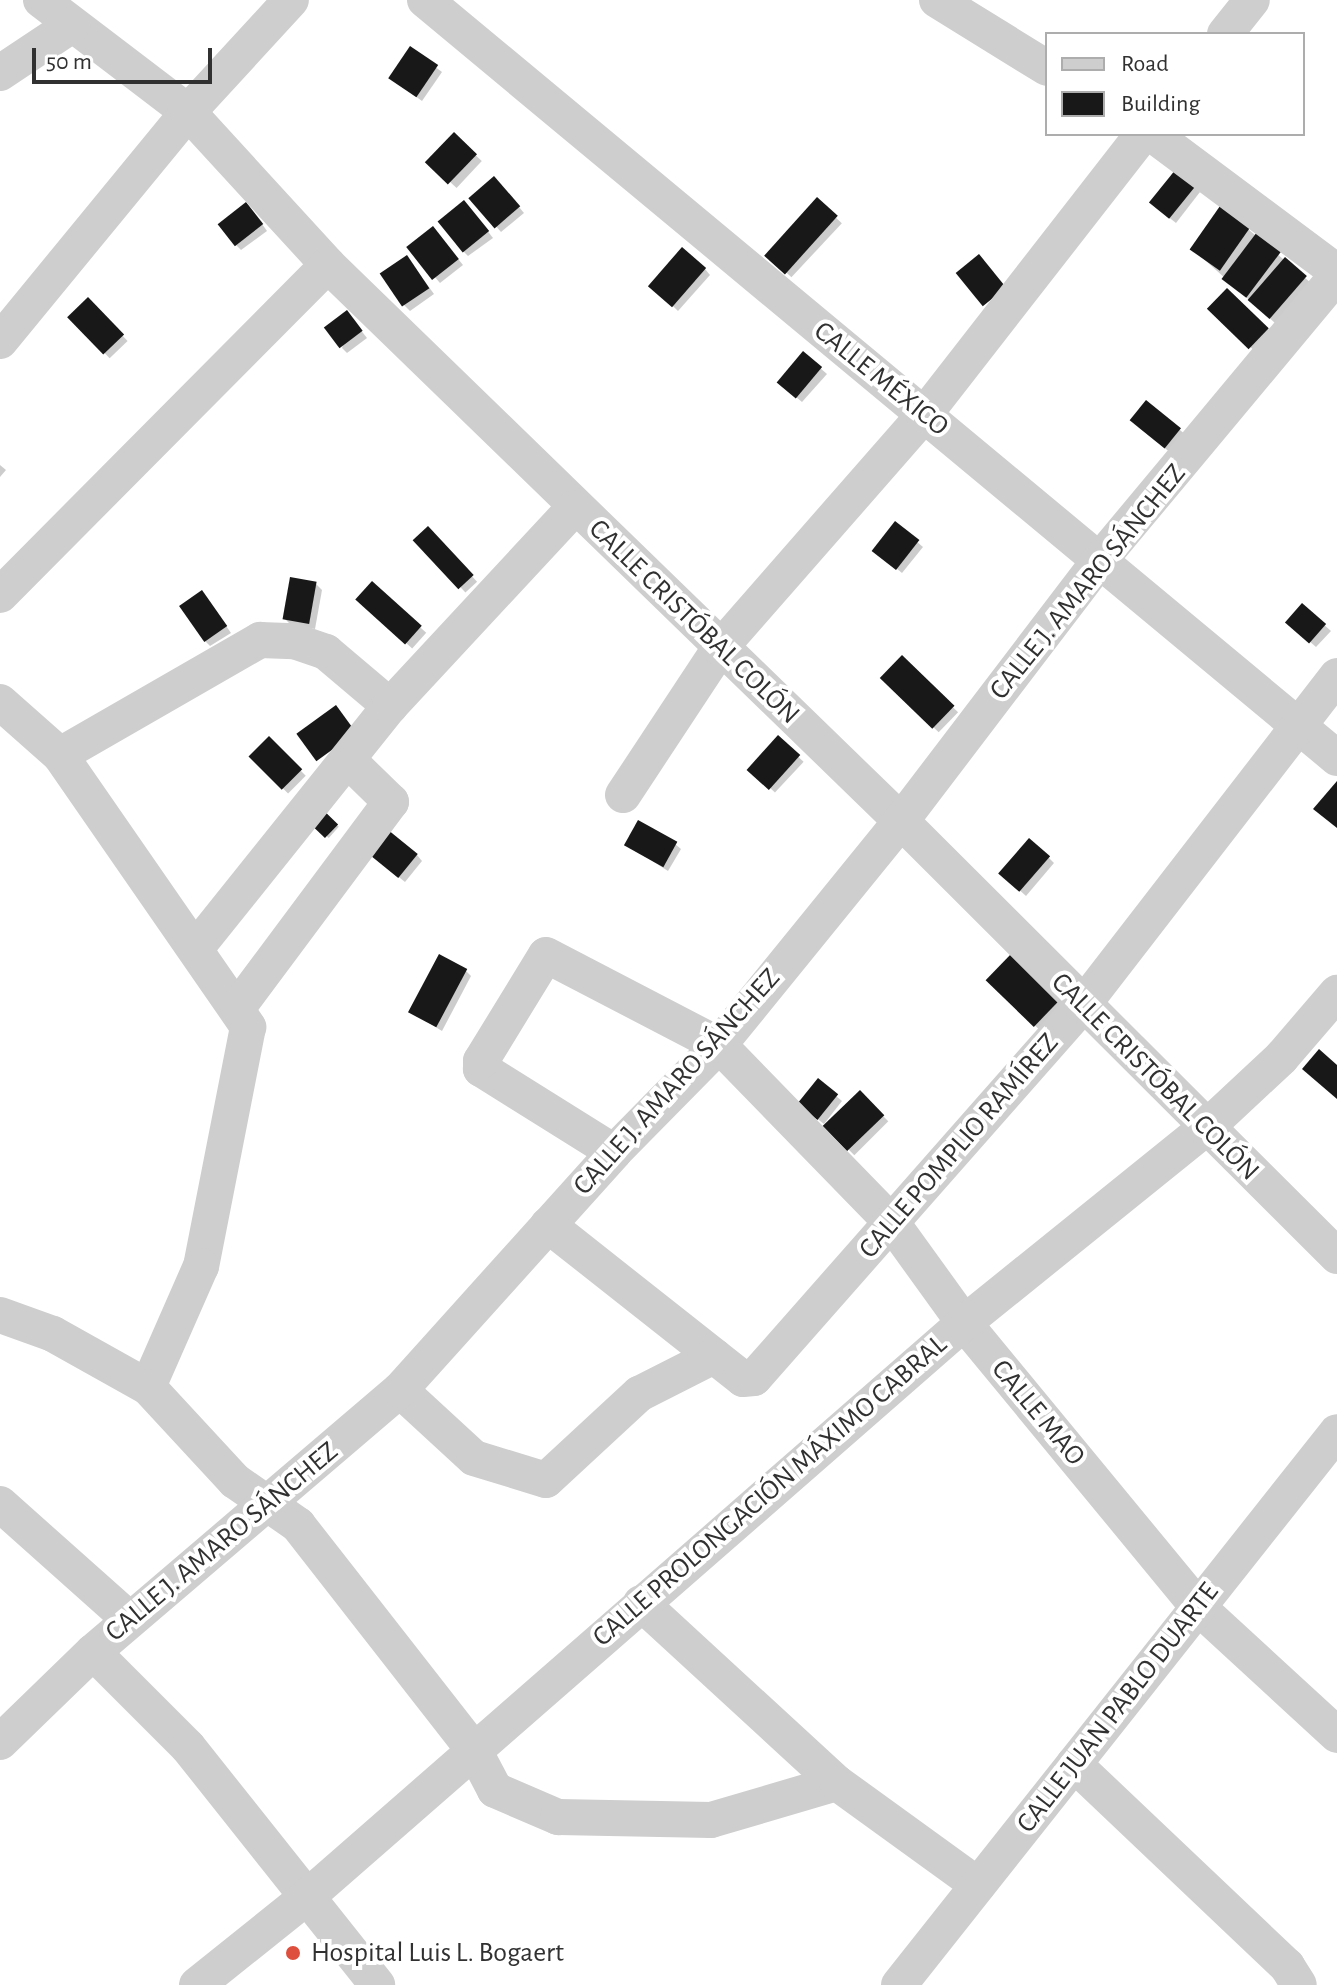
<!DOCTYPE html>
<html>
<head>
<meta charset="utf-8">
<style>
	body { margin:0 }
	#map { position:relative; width:1337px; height:1985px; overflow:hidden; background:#fff; font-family:"Alegreya Sans",sans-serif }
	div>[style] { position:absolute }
	.shadow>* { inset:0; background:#0003; transform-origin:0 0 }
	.building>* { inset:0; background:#181818; transform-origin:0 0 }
	.minor>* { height:36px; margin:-18px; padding:0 18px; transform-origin:18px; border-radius:18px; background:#cecece }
	.dots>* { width:22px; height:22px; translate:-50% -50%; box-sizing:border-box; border:4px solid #fff; border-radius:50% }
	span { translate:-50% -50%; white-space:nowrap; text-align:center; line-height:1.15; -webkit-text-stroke:8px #fff; paint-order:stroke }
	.street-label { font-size:28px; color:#313131 }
	.poi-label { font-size:28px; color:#313131 }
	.left { translate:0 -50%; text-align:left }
	.legend { position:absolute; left:1045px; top:32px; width:260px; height:104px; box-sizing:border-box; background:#fff; border:2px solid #adadad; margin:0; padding:10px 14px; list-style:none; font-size:24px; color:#313131 }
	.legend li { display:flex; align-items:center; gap:16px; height:40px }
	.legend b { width:40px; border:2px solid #adadad }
	.scale { position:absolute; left:32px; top:48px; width:180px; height:36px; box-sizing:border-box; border:4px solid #313131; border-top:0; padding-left:10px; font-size:24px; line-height:28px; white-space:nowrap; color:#313131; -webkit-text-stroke:6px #fff; paint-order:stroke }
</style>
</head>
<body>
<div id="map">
	<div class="shadow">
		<div style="clip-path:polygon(410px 48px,442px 72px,422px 101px,396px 82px)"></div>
		<div style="left:454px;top:135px;width:38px;height:37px;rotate:43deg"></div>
		<div style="clip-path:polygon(1176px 172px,1200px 192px,1176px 223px,1157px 208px)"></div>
		<div style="clip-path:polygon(500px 184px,524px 213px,501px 232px,471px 198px)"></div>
		<div style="left:817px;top:200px;width:34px;height:74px;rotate:43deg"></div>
		<div style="clip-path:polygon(470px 208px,493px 238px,468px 256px,463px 251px)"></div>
		<div style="clip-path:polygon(252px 210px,267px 231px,241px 250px,236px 245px)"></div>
		<div style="clip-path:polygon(1248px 229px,1311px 283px,1275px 323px,1197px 253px)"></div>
		<div style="clip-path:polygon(438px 234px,463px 265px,440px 283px,409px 247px)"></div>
		<div style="clip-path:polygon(412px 264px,434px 294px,410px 311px,404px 305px)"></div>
		<div style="clip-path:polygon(705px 269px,710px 275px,678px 311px,651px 285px)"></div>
		<div style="left:1227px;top:291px;width:63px;height:25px;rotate:43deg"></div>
		<div style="left:88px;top:300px;width:57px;height:25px;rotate:46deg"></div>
		<div style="clip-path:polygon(352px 319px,367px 338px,347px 353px,342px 348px)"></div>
		<div style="clip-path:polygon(804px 354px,827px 374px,802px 402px,785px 388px)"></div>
		<div style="clip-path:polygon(1147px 403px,1186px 435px,1171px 453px,1138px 427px)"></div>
		<div style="clip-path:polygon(0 465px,6px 470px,0 477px)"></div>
		<div style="clip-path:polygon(896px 524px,923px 547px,902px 573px,880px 555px)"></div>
		<div style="left:428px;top:529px;width:72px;height:16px;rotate:47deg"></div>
		<div style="clip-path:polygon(316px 584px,322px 590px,315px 629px,290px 624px,284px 618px)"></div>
		<div style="left:372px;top:584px;width:73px;height:21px;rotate:42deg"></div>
		<div style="clip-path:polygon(207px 598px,231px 633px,210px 646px,205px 641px)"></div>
		<div style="clip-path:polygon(1303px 606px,1331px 631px,1316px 647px,1294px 628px)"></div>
		<div style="left:902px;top:658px;width:78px;height:28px;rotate:44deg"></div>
		<div style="left:778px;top:738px;width:35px;height:42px;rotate:43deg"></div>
		<div style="left:269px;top:739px;width:52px;height:25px;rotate:45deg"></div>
		<div style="left:318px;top:808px;width:28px;height:15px;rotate:42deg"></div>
		<div style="clip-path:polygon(675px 844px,681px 849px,668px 871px,627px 845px)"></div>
		<div style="clip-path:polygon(370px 854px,417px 855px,422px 861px,405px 882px)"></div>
		<div style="clip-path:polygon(1048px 857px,1054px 863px,1026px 896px,1007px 879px)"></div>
		<div style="left:1012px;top:956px;width:73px;height:34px;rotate:44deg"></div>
		<div style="clip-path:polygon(465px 970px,471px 976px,442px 1031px,411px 1012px)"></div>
		<div style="clip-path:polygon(818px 1081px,842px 1101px,824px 1124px,806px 1110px)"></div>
		<div style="left:860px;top:1093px;width:40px;height:48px;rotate:45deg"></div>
	</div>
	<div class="building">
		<div style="left:410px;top:46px;width:34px;height:39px;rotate:34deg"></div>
		<div style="left:454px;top:132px;width:32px;height:42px;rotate:44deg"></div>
		<div style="left:1176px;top:169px;width:26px;height:43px;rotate:39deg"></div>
		<div style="left:494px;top:176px;width:40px;height:34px;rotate:49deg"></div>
		<div style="left:817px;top:197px;width:28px;height:79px;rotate:42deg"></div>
		<div style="left:464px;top:200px;width:40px;height:34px;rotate:51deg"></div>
		<div style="left:246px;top:202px;width:28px;height:36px;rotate:52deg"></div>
		<div style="left:1220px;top:206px;width:37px;height:53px;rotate:35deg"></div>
		<div style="left:433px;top:226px;width:42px;height:34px;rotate:52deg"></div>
		<div style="left:1257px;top:232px;width:31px;height:59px;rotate:37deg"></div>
		<div style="left:682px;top:247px;width:32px;height:52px;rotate:41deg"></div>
		<div style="left:979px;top:254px;width:43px;height:30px;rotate:51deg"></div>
		<div style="left:407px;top:255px;width:40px;height:33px;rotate:56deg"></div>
		<div style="left:1285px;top:257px;width:29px;height:57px;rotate:41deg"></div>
		<div style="left:1227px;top:288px;width:58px;height:29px;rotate:44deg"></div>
		<div style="left:88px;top:297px;width:52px;height:29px;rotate:46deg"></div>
		<div style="left:347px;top:310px;width:26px;height:29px;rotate:53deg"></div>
		<div style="left:803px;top:351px;width:25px;height:41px;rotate:40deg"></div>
		<div style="left:1146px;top:400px;width:45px;height:26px;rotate:39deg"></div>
		<div style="left:895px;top:521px;width:31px;height:38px;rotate:38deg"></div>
		<div style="left:428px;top:526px;width:67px;height:21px;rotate:47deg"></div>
		<div style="left:290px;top:577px;width:27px;height:43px;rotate:10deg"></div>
		<div style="left:372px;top:581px;width:67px;height:25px;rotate:42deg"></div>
		<div style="left:202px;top:590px;width:44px;height:28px;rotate:55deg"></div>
		<div style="left:1302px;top:603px;width:32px;height:26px;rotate:41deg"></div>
		<div style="left:902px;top:655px;width:73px;height:32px;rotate:44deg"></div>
		<div style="left:336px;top:705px;width:34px;height:49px;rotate:54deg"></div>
		<div style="left:778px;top:735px;width:30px;height:47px;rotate:42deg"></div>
		<div style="left:269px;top:736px;width:47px;height:29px;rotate:45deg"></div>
		<div style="clip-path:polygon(1337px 781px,1337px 828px,1313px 809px)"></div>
		<div style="left:318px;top:805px;width:28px;height:19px;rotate:44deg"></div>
		<div style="left:638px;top:820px;width:45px;height:29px;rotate:29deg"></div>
		<div style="left:382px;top:825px;width:46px;height:31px;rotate:39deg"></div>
		<div style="left:1029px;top:838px;width:28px;height:47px;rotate:41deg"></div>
		<div style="left:1012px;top:953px;width:67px;height:38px;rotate:44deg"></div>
		<div style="left:439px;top:954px;width:32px;height:66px;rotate:28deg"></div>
		<div style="clip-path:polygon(1319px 1049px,1337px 1065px,1337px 1099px,1302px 1069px)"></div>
		<div style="left:818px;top:1078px;width:26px;height:33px;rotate:39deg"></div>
		<div style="left:860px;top:1090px;width:35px;height:52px;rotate:46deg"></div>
	</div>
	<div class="minor">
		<div style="left:41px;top:0;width:185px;rotate:37.3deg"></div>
		<div style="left:188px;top:112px;width:207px;rotate:47.5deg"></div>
		<div style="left:328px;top:265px;width:798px;rotate:44.14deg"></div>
		<div style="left:901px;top:821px;width:616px;rotate:44.93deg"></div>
		<div style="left:425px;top:0;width:1186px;rotate:39.73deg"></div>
		<div style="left:937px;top:0;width:129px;rotate:31.7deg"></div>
		<div style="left:1225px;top:34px;width:43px;rotate:-51.5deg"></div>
		<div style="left:0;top:73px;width:87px;rotate:-33.7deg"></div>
		<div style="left:1152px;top:134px;width:231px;rotate:36.7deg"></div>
		<div style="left:0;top:341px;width:296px;rotate:-50.6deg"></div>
		<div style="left:188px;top:112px;width:152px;rotate:-47.4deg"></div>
		<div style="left:0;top:595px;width:465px;rotate:-45.2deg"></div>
		<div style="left:0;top:702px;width:80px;rotate:41.5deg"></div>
		<div style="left:60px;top:755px;width:331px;rotate:55.3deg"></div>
		<div style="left:248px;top:1027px;width:244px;rotate:101.1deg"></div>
		<div style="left:201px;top:1266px;width:132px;rotate:113.7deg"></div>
		<div style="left:60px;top:755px;width:231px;rotate:-29.9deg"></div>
		<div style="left:260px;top:640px;width:34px;rotate:2deg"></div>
		<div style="left:294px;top:641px;width:34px;rotate:19deg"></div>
		<div style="left:326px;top:652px;width:84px;rotate:40.2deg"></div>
		<div style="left:623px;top:795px;width:176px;rotate:-56.6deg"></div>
		<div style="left:720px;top:648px;width:310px;rotate:-48.8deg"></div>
		<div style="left:924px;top:415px;width:356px;rotate:-52.1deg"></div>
		<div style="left:196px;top:948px;width:310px;rotate:-51.3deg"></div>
		<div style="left:390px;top:706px;width:270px;rotate:-47.1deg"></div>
		<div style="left:238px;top:1007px;width:256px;rotate:-53.3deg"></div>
		<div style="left:391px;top:802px;width:60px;rotate:-135.7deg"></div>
		<div style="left:614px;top:1152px;width:157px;rotate:-148deg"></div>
		<div style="left:481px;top:1069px;width:8px;rotate:-90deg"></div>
		<div style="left:481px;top:1061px;width:124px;rotate:-58.5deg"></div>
		<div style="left:546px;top:955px;width:195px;rotate:27.5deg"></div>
		<div style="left:719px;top:1045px;width:248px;rotate:45.8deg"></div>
		<div style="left:892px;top:1223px;width:123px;rotate:54.2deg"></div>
		<div style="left:964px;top:1323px;width:368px;rotate:50.5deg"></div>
		<div style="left:1198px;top:1607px;width:189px;rotate:42.6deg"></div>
		<div style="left:548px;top:1225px;width:248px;rotate:38.3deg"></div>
		<div style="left:743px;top:1379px;width:11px;rotate:-5deg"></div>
		<div style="left:754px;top:1378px;width:496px;rotate:-48.6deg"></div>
		<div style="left:1082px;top:1006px;width:417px;rotate:-52.3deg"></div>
		<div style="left:0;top:1315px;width:56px;rotate:19.7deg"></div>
		<div style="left:53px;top:1334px;width:109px;rotate:29.2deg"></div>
		<div style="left:148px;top:1387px;width:128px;rotate:47.2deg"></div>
		<div style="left:235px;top:1481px;width:77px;rotate:34.9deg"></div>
		<div style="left:298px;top:1525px;width:286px;rotate:52deg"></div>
		<div style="left:474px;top:1750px;width:45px;rotate:62.3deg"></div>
		<div style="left:495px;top:1790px;width:69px;rotate:23.2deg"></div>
		<div style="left:558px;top:1817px;width:153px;rotate:1.1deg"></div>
		<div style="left:711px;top:1820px;width:131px;rotate:-16.4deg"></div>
		<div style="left:400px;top:1390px;width:100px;rotate:42.6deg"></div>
		<div style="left:474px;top:1458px;width:75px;rotate:17deg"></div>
		<div style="left:546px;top:1480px;width:127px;rotate:-42.8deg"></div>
		<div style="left:639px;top:1394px;width:84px;rotate:-26.9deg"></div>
		<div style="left:0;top:1504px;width:174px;rotate:41.7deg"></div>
		<div style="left:641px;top:1603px;width:266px;rotate:42.6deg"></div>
		<div style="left:837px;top:1783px;width:174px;rotate:35.9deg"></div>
		<div style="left:93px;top:1652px;width:134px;rotate:45deg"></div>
		<div style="left:188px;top:1747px;width:304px;rotate:51.5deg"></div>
		<div style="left:0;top:1742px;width:129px;rotate:-44.1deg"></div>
		<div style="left:93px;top:1652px;width:404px;rotate:-40.5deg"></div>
		<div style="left:400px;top:1390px;width:320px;rotate:-48deg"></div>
		<div style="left:614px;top:1152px;width:150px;rotate:-45.5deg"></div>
		<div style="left:719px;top:1045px;width:289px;rotate:-50.9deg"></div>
		<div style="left:901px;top:821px;width:327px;rotate:-52.7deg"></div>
		<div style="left:1099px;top:561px;width:372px;rotate:-50.2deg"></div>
		<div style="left:1074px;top:1764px;width:294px;rotate:43.5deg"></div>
		<div style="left:1287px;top:1966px;width:22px;rotate:58deg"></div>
		<div style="left:197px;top:1985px;width:141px;rotate:-38.7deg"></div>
		<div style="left:307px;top:1897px;width:872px;rotate:-41.14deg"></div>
		<div style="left:964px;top:1323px;width:311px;rotate:-38.9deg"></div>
		<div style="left:1206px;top:1128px;width:103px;rotate:-43deg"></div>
		<div style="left:1281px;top:1058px;width:86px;rotate:-49.3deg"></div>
		<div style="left:899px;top:1985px;width:705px;rotate:-51.62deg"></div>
	</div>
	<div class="dots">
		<div style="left:293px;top:1953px;background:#de503d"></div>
	</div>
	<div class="street-label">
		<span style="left:881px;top:379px;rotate:39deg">CALLE MÉXICO</span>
		<span style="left:1088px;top:582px;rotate:-51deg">CALLE J. AMARO SÁNCHEZ</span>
		<span style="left:694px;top:622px;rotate:44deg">CALLE CRISTÓBAL COLÓN</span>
		<span style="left:1155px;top:1077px;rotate:45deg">CALLE CRISTÓBAL COLÓN</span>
		<span style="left:677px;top:1082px;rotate:-48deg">CALLE J. AMARO SÁNCHEZ</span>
		<span style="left:959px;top:1146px;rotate:-49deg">CALLE POMPLIO RAMÍREZ</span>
		<span style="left:1038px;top:1413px;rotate:50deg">CALLE MAO</span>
		<span style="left:770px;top:1491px;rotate:-41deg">CALLE PROLONGACIÓN MÁXIMO CABRAL</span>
		<span style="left:222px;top:1542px;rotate:-40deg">CALLE J. AMARO SÁNCHEZ</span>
		<span style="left:1118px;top:1708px;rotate:-52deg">CALLE JUAN PABLO DUARTE</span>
	</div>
	<div class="poi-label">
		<span class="left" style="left:311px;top:1953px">Hospital Luis L. Bogaert</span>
	</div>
	<ul class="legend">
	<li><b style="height:10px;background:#cecece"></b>Road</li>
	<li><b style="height:22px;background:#181818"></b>Building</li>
	</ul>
	<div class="scale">50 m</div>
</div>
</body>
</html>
